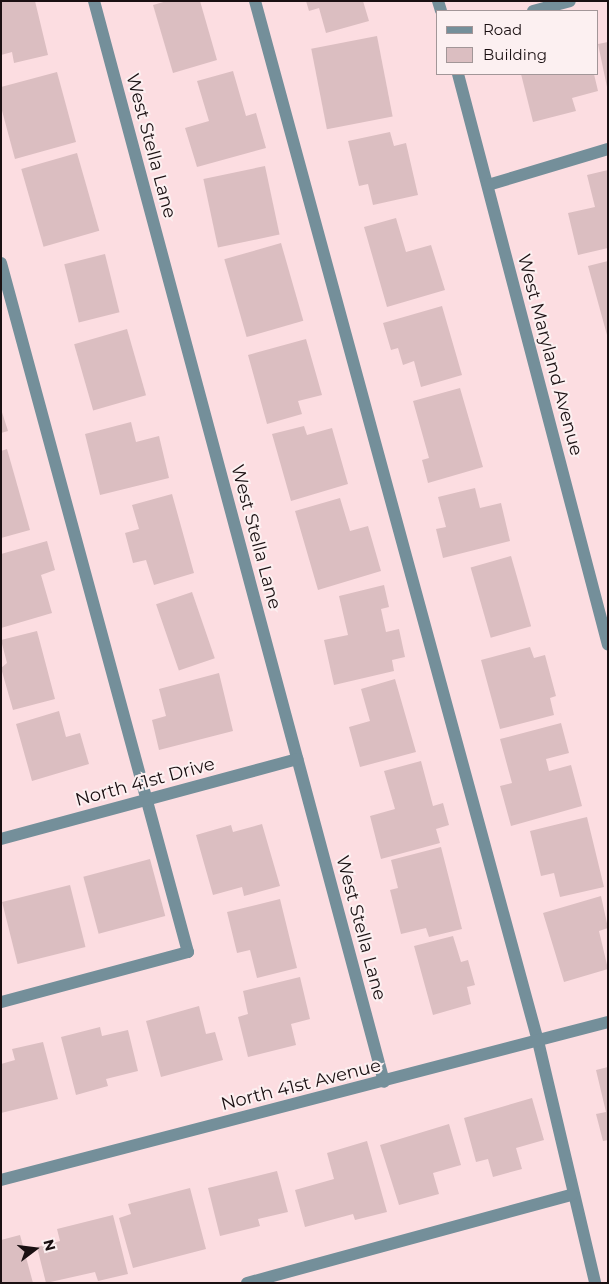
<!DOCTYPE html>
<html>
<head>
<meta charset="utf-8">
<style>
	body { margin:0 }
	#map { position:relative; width:609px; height:1284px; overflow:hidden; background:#fcdde1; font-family:Montserrat,sans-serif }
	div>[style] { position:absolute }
	.building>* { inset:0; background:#dbbec1; transform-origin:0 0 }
	.minor>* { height:12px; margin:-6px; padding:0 6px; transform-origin:6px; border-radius:6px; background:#748f9a }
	span { translate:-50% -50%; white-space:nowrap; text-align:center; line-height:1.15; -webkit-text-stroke:4px #fcf0f1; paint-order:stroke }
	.street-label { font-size:18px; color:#1a1012 }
	.frame { position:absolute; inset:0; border:2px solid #1a1012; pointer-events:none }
	.legend { position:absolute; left:436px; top:10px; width:162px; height:65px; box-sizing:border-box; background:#fcf0f1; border:1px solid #a29698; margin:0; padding:6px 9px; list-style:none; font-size:15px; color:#1a1012 }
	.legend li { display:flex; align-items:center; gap:10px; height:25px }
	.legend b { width:25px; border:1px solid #a29698 }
	.north { position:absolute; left:10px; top:1224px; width:50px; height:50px; -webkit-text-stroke:4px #fcf0f1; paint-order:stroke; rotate:75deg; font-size:14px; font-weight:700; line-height:20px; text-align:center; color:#1a1012 }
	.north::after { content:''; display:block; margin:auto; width:18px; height:22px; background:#1a1012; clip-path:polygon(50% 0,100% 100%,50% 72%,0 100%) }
</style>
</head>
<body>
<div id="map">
	<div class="building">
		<div style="clip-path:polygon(1px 1px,35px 1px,48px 55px,14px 63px,12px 52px,1px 55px)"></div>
		<div style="clip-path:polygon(167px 1px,200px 1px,217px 60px,173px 73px,153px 5px)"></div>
		<div style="clip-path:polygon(306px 1px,363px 1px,369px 21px,326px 33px,319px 8px,309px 11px)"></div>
		<div style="left:377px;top:36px;width:82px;height:67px;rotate:79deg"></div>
		<div style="clip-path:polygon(608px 42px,608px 86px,607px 87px,598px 44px)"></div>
		<div style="clip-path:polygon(233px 71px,246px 116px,256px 113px,266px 148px,197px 167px,185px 128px,209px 121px,197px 81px)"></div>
		<div style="clip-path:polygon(57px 72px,76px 142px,15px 159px,1px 107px,1px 87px)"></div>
		<div style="clip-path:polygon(521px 74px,594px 74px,598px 91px,572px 98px,576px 111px,533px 122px)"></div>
		<div style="clip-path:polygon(390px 132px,394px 146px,406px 143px,418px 195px,373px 205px,368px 184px,359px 186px,348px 141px)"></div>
		<div style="left:77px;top:153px;width:81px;height:58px;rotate:74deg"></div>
		<div style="left:265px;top:166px;width:70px;height:63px;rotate:78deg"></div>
		<div style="clip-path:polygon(608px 170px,608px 248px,578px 255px,568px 213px,595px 207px,587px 175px)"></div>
		<div style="clip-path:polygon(396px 218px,406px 252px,431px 245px,445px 290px,387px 307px,364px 227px)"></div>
		<div style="left:281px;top:243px;width:81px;height:59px;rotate:74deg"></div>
		<div style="left:105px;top:254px;width:60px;height:42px;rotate:76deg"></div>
		<div style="clip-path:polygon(608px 261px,608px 335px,607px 335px,588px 266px)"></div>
		<div style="clip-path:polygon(442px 306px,462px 375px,421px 387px,414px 361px,403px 365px,398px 348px,391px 350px,383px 323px)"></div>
		<div style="left:127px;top:329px;width:69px;height:55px;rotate:74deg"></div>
		<div style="clip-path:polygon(306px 339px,322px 395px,298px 401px,302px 414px,267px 424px,248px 355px)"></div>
		<div style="clip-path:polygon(460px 388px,483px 467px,428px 483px,422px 460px,429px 458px,413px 401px)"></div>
		<div style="clip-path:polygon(1px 409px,8px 431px,1px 433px)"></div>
		<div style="clip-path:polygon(131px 422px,136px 442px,159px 436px,169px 478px,100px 495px,85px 434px)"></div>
		<div style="clip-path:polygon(304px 426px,307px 435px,332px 428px,348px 484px,291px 501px,272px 434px)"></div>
		<div style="clip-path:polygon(7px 449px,30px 530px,1px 538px,1px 451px)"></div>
		<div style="clip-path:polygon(475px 488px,480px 508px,501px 503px,510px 541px,443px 558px,436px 529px,446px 527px,438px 497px)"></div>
		<div style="clip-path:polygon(172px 494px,194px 573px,154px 585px,146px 560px,133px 563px,125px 533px,139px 529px,132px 505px)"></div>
		<div style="clip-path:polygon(340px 498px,350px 531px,368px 526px,381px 571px,318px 590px,295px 511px)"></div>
		<div style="clip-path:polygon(47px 541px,55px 570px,41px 575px,52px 613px,1px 628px,1px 554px)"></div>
		<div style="left:511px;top:556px;width:73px;height:42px;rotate:74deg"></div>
		<div style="clip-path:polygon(384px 585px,389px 607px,381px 609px,386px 632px,399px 629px,405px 657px,392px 660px,394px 671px,334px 685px,324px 640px,348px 635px,339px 596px)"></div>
		<div style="left:192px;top:592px;width:70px;height:38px;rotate:71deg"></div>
		<div style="clip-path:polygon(37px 631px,55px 699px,13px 710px,1px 668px,7px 663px,1px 640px)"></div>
		<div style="clip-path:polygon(530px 647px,534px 658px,545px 655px,556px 696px,550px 698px,554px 715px,500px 729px,481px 660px)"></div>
		<div style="clip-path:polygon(219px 673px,233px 731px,159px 750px,152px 720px,166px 716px,159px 689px)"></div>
		<div style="clip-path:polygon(395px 679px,416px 752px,360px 767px,349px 727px,370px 721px,361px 689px)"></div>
		<div style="clip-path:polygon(59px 711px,66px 737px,80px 733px,89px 764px,32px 781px,16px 724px)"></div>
		<div style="clip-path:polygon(561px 723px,569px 753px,546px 759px,549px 771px,571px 765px,582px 806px,511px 826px,500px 786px,512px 783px,500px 739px)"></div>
		<div style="clip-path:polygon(421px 761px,433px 806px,443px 803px,449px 825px,436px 829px,440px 843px,381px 859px,370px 816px,395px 809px,384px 771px)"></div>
		<div style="clip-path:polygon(587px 817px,604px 887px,560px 897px,554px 873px,541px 876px,530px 831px)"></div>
		<div style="clip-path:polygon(262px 824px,280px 886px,244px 896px,242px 887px,213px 895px,196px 835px,231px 825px,233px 832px)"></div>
		<div style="clip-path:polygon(441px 847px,462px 929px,429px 937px,426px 928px,401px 934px,390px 890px,398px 888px,391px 860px)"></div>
		<div style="left:150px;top:859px;width:59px;height:69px;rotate:75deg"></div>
		<div style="left:70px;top:885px;width:64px;height:70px;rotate:76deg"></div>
		<div style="clip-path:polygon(601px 896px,608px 928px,599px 931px,608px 969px,564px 982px,543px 913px)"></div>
		<div style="clip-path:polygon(280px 899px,297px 968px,257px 978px,250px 950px,237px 953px,227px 912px)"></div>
		<div style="clip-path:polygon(453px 936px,461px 962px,468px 960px,475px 985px,467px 987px,471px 1004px,433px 1015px,414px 946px)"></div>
		<div style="clip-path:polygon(300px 977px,310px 1019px,291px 1024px,296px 1045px,248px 1057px,238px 1017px,248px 1014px,243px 991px)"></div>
		<div style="clip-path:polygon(199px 1006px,206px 1034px,215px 1032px,223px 1060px,161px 1077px,146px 1021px)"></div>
		<div style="clip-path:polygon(100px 1027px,102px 1036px,128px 1030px,138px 1071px,106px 1079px,108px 1086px,76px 1095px,61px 1037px)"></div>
		<div style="clip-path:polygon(43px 1042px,58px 1099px,1px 1113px,1px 1064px,15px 1060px,12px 1049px)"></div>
		<div style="clip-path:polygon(608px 1067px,608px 1140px,603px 1141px,596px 1114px,606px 1112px,596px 1070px)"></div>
		<div style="clip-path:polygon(532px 1098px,544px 1140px,516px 1148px,522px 1169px,493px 1177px,488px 1159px,476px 1162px,464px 1118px)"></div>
		<div style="clip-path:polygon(449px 1124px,461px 1165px,433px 1173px,439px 1194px,399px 1205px,380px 1145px)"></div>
		<div style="clip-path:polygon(367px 1141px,387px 1212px,355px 1220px,353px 1214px,305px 1227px,295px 1190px,334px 1179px,327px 1153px)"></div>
		<div style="clip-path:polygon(277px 1171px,288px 1212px,258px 1219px,260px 1226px,220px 1236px,208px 1188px)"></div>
		<div style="clip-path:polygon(190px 1188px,206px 1249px,133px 1268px,119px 1218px,131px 1214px,128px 1204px)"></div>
		<div style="clip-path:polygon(113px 1215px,128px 1274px,98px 1281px,95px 1272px,46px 1283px,37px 1247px,60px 1241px,57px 1229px)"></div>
		<div style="clip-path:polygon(20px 1235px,33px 1283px,1px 1283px,1px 1240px)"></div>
	</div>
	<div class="minor">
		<div style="left:94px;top:1px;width:1119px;rotate:74.98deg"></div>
		<div style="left:255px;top:1px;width:1078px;rotate:74.78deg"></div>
		<div style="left:538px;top:1041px;width:249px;rotate:76.7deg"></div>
		<div style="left:438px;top:1px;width:10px;rotate:73deg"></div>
		<div style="left:533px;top:11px;width:38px;rotate:-15deg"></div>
		<div style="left:458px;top:74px;width:590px;rotate:75.28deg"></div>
		<div style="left:488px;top:185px;width:125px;rotate:-16.7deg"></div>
		<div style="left:1px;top:263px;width:714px;rotate:74.82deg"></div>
		<div style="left:188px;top:952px;width:194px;rotate:165deg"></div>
		<div style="left:1px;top:839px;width:307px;rotate:-15.1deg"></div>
		<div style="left:1px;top:1180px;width:627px;rotate:-14.59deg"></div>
		<div style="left:247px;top:1283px;width:336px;rotate:-15.2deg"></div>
	</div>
	<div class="street-label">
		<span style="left:151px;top:146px;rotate:75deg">West Stella Lane</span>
		<span style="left:550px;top:355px;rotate:75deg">West Maryland Avenue</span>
		<span style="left:256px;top:537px;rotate:75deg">West Stella Lane</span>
		<span style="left:145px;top:782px;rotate:-15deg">North 41st Drive</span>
		<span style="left:361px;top:928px;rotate:75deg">West Stella Lane</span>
		<span style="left:301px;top:1085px;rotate:-14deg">North 41st Avenue</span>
	</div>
	<div class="frame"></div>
	<ul class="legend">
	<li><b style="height:6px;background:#748f9a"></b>Road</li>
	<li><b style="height:14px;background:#dbbec1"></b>Building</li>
	</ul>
	<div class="north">N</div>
</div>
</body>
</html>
